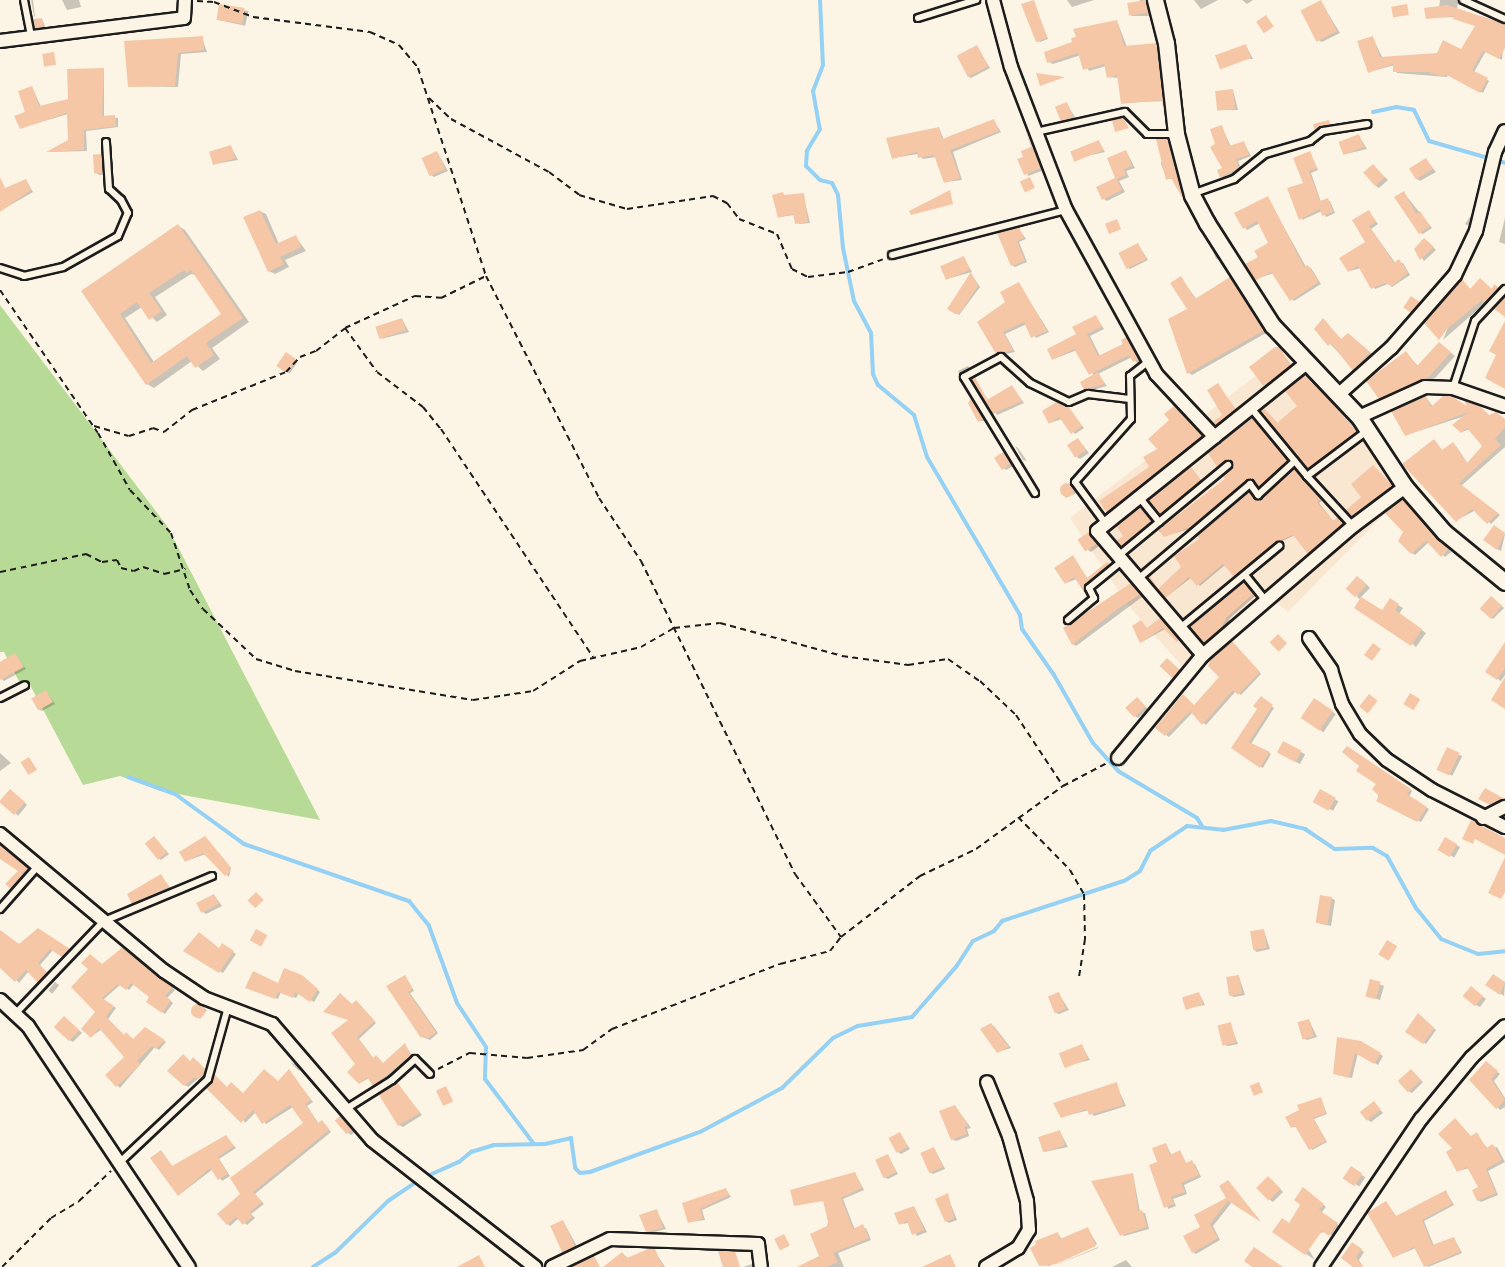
<!DOCTYPE html>
<html>
<head>
<meta charset="utf-8">
<style>
	body { margin:0 }
	#map { position:relative; width:1505px; height:1267px; overflow:hidden; background:#fcf5e5; font-family:Sriracha,sans-serif }
	div>[style] { position:absolute }
	.built>* { inset:0; background:#fae7d2 }
	.green>* { inset:0; background:#b7db96 }
	.shadow>* { inset:0; background:#0003; transform-origin:0 0 }
	.stream>* { height:4px; margin:-2px; padding:0 2px; transform-origin:2px; border-radius:2px; background:#94d1f5 }
	.building>* { inset:0; background:#f6c7a6; transform-origin:0 0 }
	.round { border-radius:50% }
	.path>* { height:2px; margin-top:-1px; transform-origin:0; background:repeating-linear-gradient(90deg,#1c1c1c 0 6px,transparent 0 10.5px) }
	.roads { filter:drop-shadow(2px 0 #1c1c1c) drop-shadow(-2px 0 #1c1c1c) drop-shadow(0 2px #1c1c1c) drop-shadow(0 -2px #1c1c1c) }
	.service>* { height:6px; margin:-3px; padding:0 3px; transform-origin:3px; border-radius:3px; background:#fcf5e5 }
	.minor>* { height:12px; margin:-6px; padding:0 6px; transform-origin:6px; border-radius:6px; background:#fcf5e5 }
	.tertiary>* { height:15px; margin:-7.5px; padding:0 7.5px; transform-origin:7.5px; border-radius:7.5px; background:#fcf5e5 }
	span { translate:-50% -50%; white-space:nowrap; text-align:center; line-height:1.15; -webkit-text-stroke:5px #fcf5e5; paint-order:stroke }
</style>
</head>
<body>
<div id="map">
	<div class="built">
		<div style="clip-path:polygon(1284px 354px,1365px 428px,1408px 490px,1288px 612px,1277px 603px,1182px 666px,1127px 604px,1070px 518px)"></div>
	</div>
	<div class="green">
		<div style="clip-path:polygon(0 305px,167px 526px,320px 820px,161px 791px,120px 776px,83px 785px,30px 685px,21px 685px,4px 652px,0 652px)"></div>
	</div>
	<div class="shadow">
		<div style="clip-path:polygon(20px 0,23px 0,23px 16px,22px 16px)"></div>
		<div style="clip-path:polygon(31px 0,33px 0,35px 17px,34px 16px)"></div>
		<div style="clip-path:polygon(62px 0,79px 0,81px 7px,67px 10px)"></div>
		<div style="clip-path:polygon(1067px 0,1094px 0,1072px 7px)"></div>
		<div style="clip-path:polygon(1140px 0,1149px 0,1151px 16px,1131px 16px)"></div>
		<div style="clip-path:polygon(1194px 0,1218px 0,1201px 9px)"></div>
		<div style="clip-path:polygon(1242px 0,1253px 0,1247px 4px)"></div>
		<div style="clip-path:polygon(1440px 0,1458px 0,1457px 10px,1505px 26px,1502px 60px,1486px 51px,1474px 72px,1489px 81px,1483px 93px,1448px 74px,1447px 77px,1397px 73px,1395px 65px,1369px 72px,1373px 38px,1383px 59px,1462px 51px,1477px 26px,1456px 17px,1427px 18px,1439px 8px)"></div>
		<div style="clip-path:polygon(1033px 1px,1048px 39px,1040px 42px,1037px 41px)"></div>
		<div style="clip-path:polygon(1321px 2px,1340px 33px,1322px 42px,1318px 40px)"></div>
		<div style="left:220px;top:5px;width:29px;height:15px;rotate:12deg"></div>
		<div style="clip-path:polygon(42px 19px,46px 29px,39px 29px,36px 27px)"></div>
		<div style="clip-path:polygon(1117px 21px,1127px 47px,1160px 47px,1168px 119px,1164px 101px,1122px 103px,1119px 78px,1108px 77px,1106px 66px,1089px 71px,1081px 55px,1053px 64px,1049px 62px)"></div>
		<div style="clip-path:polygon(202px 38px,207px 52px,181px 54px,178px 87px,129px 86px,126px 42px)"></div>
		<div style="clip-path:polygon(1246px 46px,1253px 59px,1216px 59px)"></div>
		<div style="clip-path:polygon(977px 47px,990px 68px,971px 78px,968px 76px)"></div>
		<div style="clip-path:polygon(104px 69px,104px 117px,118px 118px,118px 127px,86px 131px,87px 151px,49px 152px,70px 141px,68px 114px,21px 128px,32px 87px,41px 107px,70px 100px)"></div>
		<div style="clip-path:polygon(1233px 90px,1238px 110px,1219px 110px)"></div>
		<div style="clip-path:polygon(1067px 104px,1076px 119px,1065px 122px,1062px 120px)"></div>
		<div style="clip-path:polygon(994px 121px,1001px 132px,953px 152px,962px 180px,945px 182px,936px 157px,923px 159px,918px 154px,893px 158px,939px 128px,944px 140px)"></div>
		<div style="clip-path:polygon(1222px 127px,1231px 147px,1244px 143px,1251px 156px,1238px 161px,1241px 169px,1224px 179px,1219px 170px,1224px 169px,1217px 144px)"></div>
		<div style="clip-path:polygon(1029px 136px,1044px 170px,1028px 176px,1022px 152px,1033px 148px)"></div>
		<div style="clip-path:polygon(1359px 136px,1367px 149px,1346px 154px)"></div>
		<div style="clip-path:polygon(1167px 141px,1170px 143px,1185px 199px,1174px 179px,1167px 179px,1161px 164px)"></div>
		<div style="clip-path:polygon(1099px 142px,1105px 152px,1073px 159px)"></div>
		<div style="clip-path:polygon(231px 147px,238px 160px,215px 164px)"></div>
		<div style="clip-path:polygon(1126px 151px,1135px 168px,1126px 171px,1129px 177px,1119px 181px,1125px 192px,1107px 201px,1104px 199px,1117px 179px)"></div>
		<div style="clip-path:polygon(437px 152px,448px 171px,434px 177px,431px 175px)"></div>
		<div style="clip-path:polygon(1309px 152px,1318px 170px,1311px 173px,1321px 202px,1330px 201px,1335px 213px,1326px 217px,1322px 211px,1302px 220px)"></div>
		<div style="clip-path:polygon(101px 156px,106px 175px,100px 175px,97px 174px)"></div>
		<div style="clip-path:polygon(1426px 160px,1436px 172px,1420px 181px,1417px 179px)"></div>
		<div style="clip-path:polygon(1373px 166px,1388px 180px,1379px 188px,1376px 186px)"></div>
		<div style="clip-path:polygon(26px 180px,33px 192px,2px 210px,0 192px)"></div>
		<div style="clip-path:polygon(1404px 193px,1432px 228px,1423px 234px,1420px 233px)"></div>
		<div style="clip-path:polygon(803px 194px,810px 223px,799px 224px,795px 215px,779px 217px)"></div>
		<div style="clip-path:polygon(1268px 198px,1306px 267px,1311px 268px,1321px 284px,1294px 301px,1274px 273px,1256px 279px,1260px 258px,1269px 244px,1260px 223px,1247px 230px,1236px 214px)"></div>
		<div style="clip-path:polygon(260px 211px,266px 214px,279px 244px,296px 237px,306px 251px,285px 260px,289px 267px,275px 274px,269px 271px)"></div>
		<div style="clip-path:polygon(1369px 212px,1378px 224px,1371px 229px,1396px 264px,1403px 263px,1410px 275px,1392px 287px,1388px 284px,1375px 289px,1361px 268px,1350px 271px,1367px 242px)"></div>
		<div style="clip-path:polygon(1472px 214px,1475px 215px,1472px 228px,1465px 224px)"></div>
		<div style="clip-path:polygon(1505px 218px,1505px 244px,1499px 242px)"></div>
		<div style="clip-path:polygon(evenodd,178px 226px,185px 230px,249px 322px,212px 348px,220px 359px,203px 371px,192px 361px,154px 388px,147px 384px,83px 292px,178px 226px,191px 274px,196px 275px,223px 314px,154px 362px,125px 318px,142px 307px,157px 322px,167px 315px,155px 297px,191px 274px)"></div>
		<div style="clip-path:polygon(1019px 229px,1026px 239px,1019px 242px,1027px 262px,1015px 267px,1012px 265px)"></div>
		<div style="clip-path:polygon(1428px 242px,1436px 250px,1424px 261px,1416px 249px)"></div>
		<div style="clip-path:polygon(1138px 244px,1148px 260px,1130px 269px,1127px 267px)"></div>
		<div style="clip-path:polygon(1211px 246px,1220px 260px,1216px 259px)"></div>
		<div style="clip-path:polygon(964px 258px,972px 272px,947px 279px)"></div>
		<div style="clip-path:polygon(971px 274px,980px 287px,959px 315px,949px 309px)"></div>
		<div style="clip-path:polygon(1181px 278px,1197px 300px,1230px 279px,1233px 281px,1266px 333px,1192px 375px,1189px 373px,1189px 310px)"></div>
		<div style="clip-path:polygon(1465px 283px,1471px 290px,1493px 291px,1495px 286px,1500px 290px,1443px 340px)"></div>
		<div style="clip-path:polygon(1019px 284px,1049px 332px,1036px 338px,1027px 324px,1005px 334px,1015px 352px,1001px 355px,997px 352px,1007px 303px)"></div>
		<div style="left:1412px;top:298px;width:12px;height:11px;rotate:35deg"></div>
		<div style="clip-path:polygon(1096px 317px,1104px 329px,1090px 336px,1100px 356px,1125px 344px,1126px 339px,1141px 361px,1137px 363px,1132px 357px,1098px 374px,1107px 386px,1089px 391px,1085px 389px,1094px 376px,1077px 350px,1054px 359px)"></div>
		<div style="clip-path:polygon(402px 319px,409px 332px,381px 339px)"></div>
		<div style="clip-path:polygon(1323px 320px,1342px 340px,1351px 336px,1372px 354px,1356px 371px,1316px 329px)"></div>
		<div style="clip-path:polygon(1444px 347px,1455px 356px,1435px 378px,1385px 401px,1380px 398px,1406px 353px,1419px 367px)"></div>
		<div style="clip-path:polygon(1279px 349px,1291px 365px,1296px 365px,1268px 387px,1265px 385px)"></div>
		<div style="left:286px;top:354px;width:14px;height:14px;rotate:34deg"></div>
		<div style="clip-path:polygon(968px 366px,972px 370px,960px 375px,958px 371px)"></div>
		<div style="clip-path:polygon(1309px 378px,1359px 434px,1312px 469px,1265px 409px,1278px 424px,1299px 406px)"></div>
		<div style="clip-path:polygon(975px 379px,989px 401px,1012px 387px,1024px 403px,997px 415px)"></div>
		<div style="clip-path:polygon(1218px 385px,1236px 410px,1248px 402px,1219px 426px,1224px 415px)"></div>
		<div style="clip-path:polygon(1426px 397px,1433px 407px,1471px 410px,1505px 420px,1505px 447px,1461px 486px,1500px 515px,1491px 524px,1476px 510px,1457px 520px,1434px 441px,1443px 451px,1456px 446px,1468px 464px,1484px 446px,1470px 429px,1462px 432px,1465px 416px,1406px 435px)"></div>
		<div style="clip-path:polygon(972px 403px,976px 404px,986px 421px,979px 421px)"></div>
		<div style="clip-path:polygon(1174px 407px,1204px 438px,1108px 511px,1151px 467px)"></div>
		<div style="clip-path:polygon(1068px 409px,1084px 428px,1075px 434px,1062px 419px,1050px 423px)"></div>
		<div style="clip-path:polygon(1252px 419px,1290px 463px,1263px 488px,1251px 481px,1196px 527px,1165px 536px,1227px 480px,1234px 462px,1218px 466px)"></div>
		<div style="clip-path:polygon(1078px 439px,1089px 453px,1080px 459px,1077px 457px)"></div>
		<div style="clip-path:polygon(1015px 446px,1018px 448px,1027px 461px,1023px 460px)"></div>
		<div style="clip-path:polygon(1004px 453px,1013px 466px,1006px 470px,1003px 468px)"></div>
		<div style="clip-path:polygon(1375px 468px,1393px 487px,1354px 517px,1353px 516px)"></div>
		<div style="clip-path:polygon(1192px 469px,1202px 482px,1161px 513px)"></div>
		<div style="clip-path:polygon(1294px 471px,1322px 501px,1319px 503px,1334px 522px,1340px 520px,1345px 525px,1311px 554px,1295px 535px,1278px 543px,1237px 577px,1225px 565px,1200px 586px,1192px 577px,1166px 597px,1160px 589px,1183px 568px,1201px 540px,1249px 494px,1262px 501px)"></div>
		<div style="clip-path:polygon(1070px 484px,1076px 493px,1066px 498px,1060px 488px)"></div>
		<div style="clip-path:polygon(1406px 503px,1451px 552px,1445px 557px,1429px 542px,1415px 555px,1412px 553px,1405px 532px)"></div>
		<div style="clip-path:polygon(1142px 509px,1152px 522px,1123px 546px,1125px 536px)"></div>
		<div style="clip-path:polygon(1495px 527px,1505px 534px,1501px 551px,1497px 549px)"></div>
		<div style="clip-path:polygon(1089px 534px,1099px 546px,1091px 552px,1088px 550px)"></div>
		<div style="clip-path:polygon(1073px 557px,1088px 579px,1107px 564px,1111px 567px,1088px 586px,1088px 595px,1077px 579px,1066px 583px)"></div>
		<div style="clip-path:polygon(1361px 579px,1370px 588px,1360px 598px,1382px 612px,1390px 600px,1403px 608px,1399px 614px,1426px 633px,1416px 647px,1357px 597px)"></div>
		<div style="clip-path:polygon(1244px 584px,1255px 596px,1230px 618px,1223px 631px,1205px 642px)"></div>
		<div style="clip-path:polygon(1131px 585px,1142px 597px,1076px 646px,1073px 644px,1065px 629px)"></div>
		<div style="clip-path:polygon(1492px 597px,1504px 608px,1493px 619px,1490px 617px)"></div>
		<div style="clip-path:polygon(1160px 619px,1163px 621px,1181px 642px,1165px 629px,1142px 642px,1142px 622px,1148px 629px)"></div>
		<div style="clip-path:polygon(1235px 645px,1261px 674px,1241px 695px,1236px 691px,1206px 725px,1193px 712px,1169px 737px,1157px 728px,1195px 706px,1221px 677px)"></div>
		<div style="clip-path:polygon(1505px 647px,1505px 675px,1501px 681px,1487px 672px)"></div>
		<div style="clip-path:polygon(15px 655px,26px 669px,4px 681px,0 678px,0 664px)"></div>
		<div style="clip-path:polygon(46px 691px,55px 704px,42px 711px,38px 709px)"></div>
		<div style="clip-path:polygon(1261px 698px,1274px 708px,1251px 744px,1271px 754px,1263px 768px,1233px 748px,1259px 708px)"></div>
		<div style="clip-path:polygon(1138px 699px,1148px 709px,1138px 718px,1135px 716px)"></div>
		<div style="left:1315px;top:700px;width:25px;height:22px;rotate:34deg"></div>
		<div style="left:1284px;top:743px;width:24px;height:11px;rotate:28deg"></div>
		<div style="clip-path:polygon(1347px 748px,1412px 791px,1409px 797px,1429px 809px,1421px 822px,1378px 800px,1379px 784px)"></div>
		<div style="left:1448px;top:749px;width:16px;height:22px;rotate:27deg"></div>
		<div style="clip-path:polygon(0 753px,11px 763px,0 771px)"></div>
		<div style="clip-path:polygon(1485px 790px,1503px 802px,1495px 806px,1480px 798px)"></div>
		<div style="left:10px;top:791px;width:22px;height:14px;rotate:39deg"></div>
		<div style="left:1320px;top:791px;width:21px;height:11px;rotate:29deg"></div>
		<div style="clip-path:polygon(154px 837px,169px 854px,161px 860px,158px 858px)"></div>
		<div style="clip-path:polygon(205px 838px,231px 868px,229px 877px,206px 854px,186px 861px)"></div>
		<div style="left:1445px;top:839px;width:17px;height:12px;rotate:28deg"></div>
		<div style="clip-path:polygon(0 847px,30px 871px,22px 875px,25px 877px,14px 889px,12px 888px,20px 871px,0 857px)"></div>
		<div style="clip-path:polygon(161px 876px,171px 889px,137px 904px,133px 902px)"></div>
		<div style="clip-path:polygon(214px 895px,222px 906px,206px 914px,203px 912px)"></div>
		<div style="clip-path:polygon(1331px 898px,1335px 900px,1331px 926px,1321px 924px,1317px 922px)"></div>
		<div style="clip-path:polygon(0 931px,20px 945px,51px 938px,71px 952px,66px 957px,54px 949px,40px 965px,49px 975px,41px 983px,29px 971px,19px 983px,0 962px)"></div>
		<div style="clip-path:polygon(1264px 931px,1270px 949px,1257px 952px,1254px 950px)"></div>
		<div style="clip-path:polygon(223px 945px,236px 954px,223px 973px,186px 950px,220px 950px)"></div>
		<div style="clip-path:polygon(126px 951px,175px 990px,167px 998px,173px 1003px,165px 1014px,148px 1002px,151px 997px,134px 984px,129px 990px,121px 984px,103px 1000px,116px 1008px,108px 1019px,125px 1036px,134px 1040px,145px 1029px,166px 1042px,159px 1050px,155px 1047px,120px 1088px,107px 1075px,126px 1058px,102px 1029px,92px 1036px,103px 966px)"></div>
		<div style="clip-path:polygon(405px 976px,414px 991px,410px 993px,438px 1033px,430px 1040px,422px 1037px,388px 986px)"></div>
		<div style="clip-path:polygon(1239px 977px,1245px 995px,1234px 997px,1230px 995px)"></div>
		<div style="clip-path:polygon(1497px 977px,1505px 983px,1504px 996px,1488px 984px)"></div>
		<div style="clip-path:polygon(306px 979px,320px 992px,314px 1002px,299px 993px,296px 998px,281px 992px,278px 999px,250px 989px)"></div>
		<div style="clip-path:polygon(1371px 981px,1384px 986px,1380px 1000px,1370px 997px)"></div>
		<div style="left:55px;top:982px;width:5px;height:11px;rotate:37deg"></div>
		<div style="clip-path:polygon(1474px 990px,1486px 999px,1480px 1007px,1476px 1005px)"></div>
		<div style="clip-path:polygon(1199px 993px,1205px 1005px,1187px 1008px)"></div>
		<div style="clip-path:polygon(1059px 994px,1069px 1010px,1059px 1014px,1056px 1013px)"></div>
		<div style="clip-path:polygon(359px 1004px,376px 1023px,359px 1039px,374px 1059px,376px 1057px,384px 1064px,405px 1045px,413px 1057px,376px 1086px,369px 1078px,360px 1083px,350px 1020px,353px 1006px)"></div>
		<div style="clip-path:polygon(197px 1005px,207px 1010px,200px 1019px,191px 1012px)"></div>
		<div style="clip-path:polygon(1421px 1016px,1436px 1030px,1426px 1044px,1407px 1031px)"></div>
		<div style="clip-path:polygon(65px 1018px,82px 1033px,73px 1042px,70px 1040px)"></div>
		<div style="clip-path:polygon(1309px 1020px,1317px 1037px,1307px 1040px,1303px 1038px)"></div>
		<div style="clip-path:polygon(1230px 1024px,1238px 1044px,1228px 1046px,1225px 1045px)"></div>
		<div style="clip-path:polygon(991px 1025px,994px 1026px,1011px 1048px,998px 1052px)"></div>
		<div style="clip-path:polygon(1361px 1042px,1383px 1056px,1378px 1065px,1358px 1053px,1352px 1078px,1338px 1075px)"></div>
		<div style="clip-path:polygon(1082px 1046px,1090px 1060px,1065px 1066px)"></div>
		<div style="clip-path:polygon(197px 1061px,208px 1072px,206px 1078px,203px 1081px,199px 1078px,188px 1087px,185px 1085px,191px 1062px)"></div>
		<div style="clip-path:polygon(291px 1063px,296px 1064px,302px 1071px,298px 1070px)"></div>
		<div style="clip-path:polygon(1489px 1065px,1500px 1074px,1494px 1081px,1505px 1098px,1505px 1107px,1500px 1110px,1471px 1080px)"></div>
		<div style="clip-path:polygon(289px 1071px,313px 1102px,307px 1106px,319px 1124px,325px 1124px,331px 1132px,255px 1194px,264px 1204px,251px 1214px,255px 1218px,247px 1225px,239px 1218px,230px 1226px,228px 1224px,242px 1194px,305px 1123px,293px 1107px,266px 1124px,256px 1112px,245px 1123px,228px 1088px,244px 1094px,279px 1082px)"></div>
		<div style="clip-path:polygon(1412px 1071px,1423px 1082px,1412px 1093px,1408px 1091px)"></div>
		<div style="clip-path:polygon(397px 1084px,422px 1115px,403px 1127px,399px 1125px)"></div>
		<div style="clip-path:polygon(1116px 1084px,1126px 1106px,1094px 1116px,1089px 1110px,1062px 1117px)"></div>
		<div style="clip-path:polygon(1321px 1099px,1327px 1114px,1314px 1119px,1327px 1142px,1312px 1150px,1298px 1127px,1292px 1127px)"></div>
		<div style="clip-path:polygon(1374px 1103px,1383px 1113px,1371px 1122px,1368px 1120px)"></div>
		<div style="clip-path:polygon(955px 1106px,971px 1128px,967px 1129px,969px 1136px,956px 1141px,952px 1139px)"></div>
		<div style="clip-path:polygon(341px 1118px,355px 1132px,351px 1135px,348px 1133px)"></div>
		<div style="clip-path:polygon(1060px 1132px,1068px 1147px,1044px 1152px)"></div>
		<div style="clip-path:polygon(900px 1134px,910px 1149px,901px 1154px,898px 1152px)"></div>
		<div style="clip-path:polygon(226px 1137px,236px 1148px,219px 1159px,230px 1176px,222px 1181px,213px 1169px,179px 1195px,161px 1151px,173px 1167px)"></div>
		<div style="clip-path:polygon(1480px 1139px,1488px 1149px,1497px 1147px,1505px 1162px,1488px 1171px,1498px 1195px,1481px 1202px,1478px 1200px,1480px 1188px,1470px 1168px,1458px 1171px)"></div>
		<div style="clip-path:polygon(1166px 1144px,1172px 1156px,1180px 1152px,1187px 1164px,1195px 1164px,1201px 1177px,1184px 1185px,1187px 1194px,1173px 1199px,1176px 1206px,1168px 1209px,1159px 1163px)"></div>
		<div style="clip-path:polygon(934px 1148px,945px 1169px,933px 1174px,930px 1172px)"></div>
		<div style="clip-path:polygon(888px 1156px,898px 1174px,888px 1179px,884px 1177px)"></div>
		<div style="left:1351px;top:1168px;width:17px;height:11px;rotate:33deg"></div>
		<div style="clip-path:polygon(855px 1173px,864px 1190px,843px 1199px,855px 1230px,866px 1228px,871px 1240px,838px 1253px,844px 1267px,813px 1267px,821px 1257px,829px 1227px,825px 1203px)"></div>
		<div style="clip-path:polygon(1133px 1174px,1140px 1212px,1145px 1213px,1149px 1229px,1124px 1236px,1121px 1234px)"></div>
		<div style="clip-path:polygon(1272px 1180px,1283px 1192px,1273px 1202px,1270px 1200px)"></div>
		<div style="clip-path:polygon(1228px 1182px,1259px 1219px,1232px 1202px,1213px 1226px,1220px 1240px,1196px 1254px,1193px 1252px,1202px 1228px,1229px 1199px)"></div>
		<div style="clip-path:polygon(726px 1190px,731px 1197px,702px 1210px,705px 1220px,689px 1222px,684px 1204px)"></div>
		<div style="clip-path:polygon(1306px 1191px,1326px 1207px,1321px 1213px,1340px 1226px,1333px 1236px,1325px 1231px,1304px 1242px,1315px 1260px,1274px 1232px,1289px 1224px,1303px 1205px)"></div>
		<div style="clip-path:polygon(1446px 1192px,1454px 1205px,1424px 1221px,1434px 1246px,1454px 1238px,1462px 1253px,1428px 1267px,1416px 1248px,1394px 1257px,1386px 1203px,1397px 1217px)"></div>
		<div style="clip-path:polygon(947px 1195px,957px 1220px,949px 1223px,946px 1221px)"></div>
		<div style="clip-path:polygon(914px 1207px,927px 1232px,917px 1236px,909px 1223px,900px 1224px)"></div>
		<div style="clip-path:polygon(656px 1210px,666px 1229px,650px 1233px,647px 1231px)"></div>
		<div style="clip-path:polygon(563px 1221px,578px 1248px,568px 1253px,565px 1251px)"></div>
		<div style="clip-path:polygon(1088px 1229px,1097px 1244px,1049px 1266px,1040px 1265px,1058px 1234px,1062px 1239px)"></div>
		<div style="clip-path:polygon(1356px 1246px,1364px 1252px,1359px 1260px,1363px 1267px,1354px 1267px)"></div>
		<div style="clip-path:polygon(1098px 1247px,1098px 1248px,1051px 1267px)"></div>
		<div style="clip-path:polygon(654px 1250px,665px 1267px,616px 1267px,622px 1253px,629px 1259px)"></div>
		<div style="clip-path:polygon(1126px 1260px,1132px 1267px,1112px 1267px)"></div>
		<div style="clip-path:polygon(752px 1264px,756px 1267px,743px 1267px)"></div>
	</div>
	<div class="stream">
		<div style="left:820px;top:0;width:65px;rotate:87.4deg"></div>
		<div style="left:823px;top:65px;width:28px;rotate:111deg"></div>
		<div style="left:813px;top:91px;width:39px;rotate:80deg"></div>
		<div style="left:820px;top:129px;width:26px;rotate:121deg"></div>
		<div style="left:807px;top:151px;width:15px;rotate:94deg"></div>
		<div style="left:806px;top:166px;width:20px;rotate:45deg"></div>
		<div style="left:820px;top:180px;width:12px;rotate:14deg"></div>
		<div style="left:832px;top:183px;width:13px;rotate:63deg"></div>
		<div style="left:838px;top:195px;width:53px;rotate:84.6deg"></div>
		<div style="left:843px;top:248px;width:54px;rotate:78.3deg"></div>
		<div style="left:854px;top:301px;width:36px;rotate:62deg"></div>
		<div style="left:871px;top:333px;width:41px;rotate:87.2deg"></div>
		<div style="left:873px;top:374px;width:12px;rotate:66deg"></div>
		<div style="left:878px;top:385px;width:47px;rotate:39.8deg"></div>
		<div style="left:914px;top:415px;width:44px;rotate:72.8deg"></div>
		<div style="left:927px;top:457px;width:183px;rotate:59.5deg"></div>
		<div style="left:1020px;top:615px;width:14px;rotate:82deg"></div>
		<div style="left:1022px;top:629px;width:56px;rotate:55.2deg"></div>
		<div style="left:1054px;top:675px;width:78px;rotate:60.2deg"></div>
		<div style="left:1093px;top:743px;width:38px;rotate:48deg"></div>
		<div style="left:1118px;top:771px;width:92px;rotate:30.7deg"></div>
		<div style="left:1197px;top:818px;width:9px;rotate:58deg"></div>
		<div style="left:1373px;top:112px;width:24px;rotate:-12deg"></div>
		<div style="left:1396px;top:107px;width:18px;rotate:9deg"></div>
		<div style="left:1414px;top:110px;width:34px;rotate:64deg"></div>
		<div style="left:1429px;top:141px;width:79px;rotate:16.1deg"></div>
		<div style="left:128px;top:777px;width:50px;rotate:19.9deg"></div>
		<div style="left:175px;top:794px;width:85px;rotate:35.9deg"></div>
		<div style="left:244px;top:844px;width:175px;rotate:19.1deg"></div>
		<div style="left:409px;top:901px;width:32px;rotate:51deg"></div>
		<div style="left:429px;top:926px;width:82px;rotate:70deg"></div>
		<div style="left:457px;top:1003px;width:53px;rotate:56.6deg"></div>
		<div style="left:486px;top:1047px;width:32px;rotate:92deg"></div>
		<div style="left:485px;top:1079px;width:81px;rotate:53deg"></div>
		<div style="left:425px;top:1177px;width:37px;rotate:-24deg"></div>
		<div style="left:459px;top:1162px;width:16px;rotate:-40deg"></div>
		<div style="left:471px;top:1152px;width:24px;rotate:-17deg"></div>
		<div style="left:494px;top:1145px;width:51px;rotate:-1.1deg"></div>
		<div style="left:545px;top:1144px;width:27px;rotate:-13deg"></div>
		<div style="left:571px;top:1138px;width:30px;rotate:82deg"></div>
		<div style="left:575px;top:1168px;width:7px;rotate:45deg"></div>
		<div style="left:580px;top:1173px;width:10px;rotate:-6deg"></div>
		<div style="left:590px;top:1172px;width:117px;rotate:-20deg"></div>
		<div style="left:700px;top:1132px;width:93px;rotate:-28.2deg"></div>
		<div style="left:782px;top:1088px;width:71px;rotate:-44.4deg"></div>
		<div style="left:833px;top:1038px;width:28px;rotate:-26deg"></div>
		<div style="left:858px;top:1026px;width:55px;rotate:-9.5deg"></div>
		<div style="left:912px;top:1017px;width:67px;rotate:-48.7deg"></div>
		<div style="left:956px;top:967px;width:31px;rotate:-57deg"></div>
		<div style="left:973px;top:941px;width:23px;rotate:-25deg"></div>
		<div style="left:994px;top:931px;width:13px;rotate:-51deg"></div>
		<div style="left:1002px;top:921px;width:128px;rotate:-18.2deg"></div>
		<div style="left:1124px;top:881px;width:19px;rotate:-32deg"></div>
		<div style="left:1140px;top:871px;width:22px;rotate:-63deg"></div>
		<div style="left:1150px;top:851px;width:45px;rotate:-34deg"></div>
		<div style="left:1187px;top:826px;width:36px;rotate:6deg"></div>
		<div style="left:1223px;top:830px;width:49px;rotate:-10.6deg"></div>
		<div style="left:1271px;top:821px;width:35px;rotate:13deg"></div>
		<div style="left:1305px;top:829px;width:36px;rotate:34deg"></div>
		<div style="left:1335px;top:849px;width:38px;rotate:-2deg"></div>
		<div style="left:1373px;top:848px;width:16px;rotate:30deg"></div>
		<div style="left:1387px;top:856px;width:60px;rotate:60.9deg"></div>
		<div style="left:1416px;top:908px;width:40px;rotate:51deg"></div>
		<div style="left:1441px;top:939px;width:40px;rotate:22deg"></div>
		<div style="left:1478px;top:954px;width:27px;rotate:-6deg"></div>
		<div style="left:313px;top:1267px;width:27px;rotate:-33deg"></div>
		<div style="left:336px;top:1252px;width:73px;rotate:-44.4deg"></div>
		<div style="left:388px;top:1201px;width:36px;rotate:-34deg"></div>
	</div>
	<div class="building">
		<div style="clip-path:polygon(1034px 0,1047px 38px,1036px 42px,1021px 4px)"></div>
		<div style="left:1146px;top:0;width:13px;height:19px;rotate:81deg"></div>
		<div style="left:1321px;top:0;width:35px;height:23px;rotate:63deg"></div>
		<div style="left:219px;top:4px;width:26px;height:16px;rotate:9deg"></div>
		<div style="left:1407px;top:4px;width:11px;height:16px;rotate:80deg"></div>
		<div style="clip-path:polygon(1447px 5px,1505px 24px,1505px 48px,1499px 59px,1483px 51px,1472px 70px,1488px 78px,1480px 93px,1445px 74px,1444px 77px,1428px 72px,1393px 72px,1393px 64px,1368px 73px,1357px 41px,1373px 36px,1380px 57px,1437px 53px,1443px 40px,1461px 49px,1475px 26px,1453px 19px,1454px 16px,1426px 19px,1424px 8px)"></div>
		<div style="left:1266px;top:15px;width:14px;height:12px;rotate:56deg"></div>
		<div style="left:42px;top:18px;width:9px;height:9px;rotate:84deg"></div>
		<div style="clip-path:polygon(1117px 20px,1124px 46px,1156px 43px,1165px 119px,1162px 100px,1121px 104px,1117px 75px,1107px 78px,1104px 64px,1083px 70px,1078px 53px,1047px 63px,1044px 52px,1072px 42px,1071px 38px,1076px 37px,1073px 29px)"></div>
		<div style="clip-path:polygon(203px 36px,204px 50px,178px 53px,175px 86px,128px 87px,124px 41px)"></div>
		<div style="left:1246px;top:44px;width:15px;height:33px;rotate:70deg"></div>
		<div style="left:977px;top:45px;width:24px;height:23px;rotate:62deg"></div>
		<div style="left:54px;top:52px;width:13px;height:12px;rotate:81deg"></div>
		<div style="clip-path:polygon(104px 68px,102px 116px,115px 115px,116px 126px,84px 130px,84px 150px,46px 152px,68px 140px,67px 113px,20px 129px,14px 116px,25px 112px,18px 91px,32px 86px,39px 106px,68px 99px,67px 69px)"></div>
		<div style="clip-path:polygon(1036px 73px,1065px 77px,1040px 86px)"></div>
		<div style="left:1233px;top:89px;width:20px;height:18px;rotate:84deg"></div>
		<div style="left:1067px;top:102px;width:16px;height:13px;rotate:68deg"></div>
		<div style="clip-path:polygon(1123px 118px,1129px 128px,1115px 132px,1112px 120px)"></div>
		<div style="clip-path:polygon(994px 119px,999px 131px,950px 150px,960px 178px,944px 183px,934px 155px,918px 158px,917px 152px,892px 159px,886px 138px,939px 127px,942px 139px)"></div>
		<div style="clip-path:polygon(1329px 120px,1330px 125px,1315px 131px,1313px 124px)"></div>
		<div style="clip-path:polygon(1222px 125px,1229px 146px,1244px 141px,1249px 155px,1236px 159px,1239px 168px,1220px 178px,1217px 170px,1222px 168px,1210px 147px,1215px 144px,1210px 129px)"></div>
		<div style="clip-path:polygon(1026px 132px,1041px 168px,1024px 175px,1017px 159px,1023px 157px,1021px 151px,1031px 147px)"></div>
		<div style="left:1359px;top:134px;width:14px;height:22px;rotate:69deg"></div>
		<div style="clip-path:polygon(1156px 139px,1167px 139px,1183px 199px,1171px 178px,1166px 180px)"></div>
		<div style="left:1099px;top:140px;width:11px;height:31px;rotate:68deg"></div>
		<div style="left:231px;top:145px;width:14px;height:23px;rotate:73deg"></div>
		<div style="clip-path:polygon(1126px 150px,1132px 166px,1124px 169px,1126px 175px,1117px 179px,1122px 190px,1102px 200px,1096px 187px,1115px 178px,1107px 158px)"></div>
		<div style="left:437px;top:151px;width:20px;height:17px;rotate:66deg"></div>
		<div style="clip-path:polygon(1310px 151px,1317px 168px,1309px 171px,1320px 201px,1328px 198px,1333px 212px,1322px 216px,1320px 209px,1299px 220px,1287px 188px,1303px 183px,1293px 158px)"></div>
		<div style="left:102px;top:154px;width:19px;height:9px;rotate:87deg"></div>
		<div style="left:1426px;top:158px;width:13px;height:20px;rotate:58deg"></div>
		<div style="left:1373px;top:164px;width:18px;height:13px;rotate:49deg"></div>
		<div style="clip-path:polygon(0 177px,5px 188px,26px 179px,31px 190px,0 212px)"></div>
		<div style="left:1030px;top:177px;width:12px;height:11px;rotate:66deg"></div>
		<div style="clip-path:polygon(950px 190px,953px 204px,911px 215px,909px 211px)"></div>
		<div style="clip-path:polygon(1404px 191px,1416px 214px,1420px 211px,1430px 226px,1419px 234px,1394px 197px)"></div>
		<div style="clip-path:polygon(783px 192px,784px 195px,804px 193px,808px 222px,795px 224px,793px 214px,778px 218px,772px 195px)"></div>
		<div style="clip-path:polygon(1268px 196px,1304px 267px,1308px 265px,1319px 282px,1290px 301px,1271px 272px,1255px 281px,1245px 264px,1258px 257px,1254px 251px,1268px 243px,1257px 221px,1243px 229px,1234px 213px)"></div>
		<div style="clip-path:polygon(260px 210px,276px 244px,296px 235px,301px 247px,280px 257px,284px 264px,268px 272px,243px 217px)"></div>
		<div style="clip-path:polygon(1369px 210px,1376px 222px,1369px 226px,1394px 263px,1399px 259px,1408px 273px,1392px 286px,1385px 283px,1371px 289px,1358px 266px,1348px 272px,1339px 258px,1365px 242px,1352px 220px)"></div>
		<div style="left:1117px;top:219px;width:11px;height:13px;rotate:68deg"></div>
		<div style="clip-path:polygon(evenodd,178px 224px,243px 318px,206px 343px,214px 355px,195px 368px,187px 356px,146px 385px,81px 291px,178px 224px,184px 270px,187px 273px,191px 270px,221px 314px,151px 363px,120px 314px,137px 302px,149px 320px,162px 311px,149px 293px,184px 270px)"></div>
		<div style="clip-path:polygon(1019px 227px,1024px 238px,1017px 241px,1025px 261px,1011px 266px,997px 233px)"></div>
		<div style="clip-path:polygon(1424px 238px,1434px 247px,1420px 260px,1414px 249px)"></div>
		<div style="left:1138px;top:243px;width:18px;height:22px;rotate:63deg"></div>
		<div style="left:964px;top:256px;width:15px;height:26px;rotate:67deg"></div>
		<div style="clip-path:polygon(971px 272px,978px 286px,959px 314px,955px 314px,947px 309px)"></div>
		<div style="clip-path:polygon(1181px 276px,1195px 299px,1230px 277px,1267px 334px,1263px 331px,1187px 374px,1168px 319px,1187px 309px,1170px 283px)"></div>
		<div style="clip-path:polygon(1480px 278px,1492px 289px,1494px 284px,1499px 288px,1485px 302px,1482px 300px,1447px 329px,1439px 340px,1424px 323px,1462px 279px,1470px 289px)"></div>
		<div style="clip-path:polygon(1019px 282px,1047px 331px,1031px 338px,1024px 322px,1003px 332px,1013px 350px,996px 354px,977px 322px,1005px 302px,1000px 292px)"></div>
		<div style="left:1411px;top:296px;width:11px;height:14px;rotate:34deg"></div>
		<div style="clip-path:polygon(1505px 297px,1505px 317px,1494px 309px)"></div>
		<div style="clip-path:polygon(1096px 315px,1102px 327px,1087px 334px,1098px 356px,1123px 344px,1121px 340px,1126px 337px,1139px 359px,1133px 362px,1129px 355px,1089px 375px,1074px 349px,1052px 360px,1047px 349px,1076px 334px,1072px 327px)"></div>
		<div style="left:402px;top:318px;width:13px;height:28px;rotate:72deg"></div>
		<div style="clip-path:polygon(1323px 318px,1341px 339px,1348px 333px,1370px 352px,1353px 371px,1331px 343px,1328px 346px,1314px 329px)"></div>
		<div style="clip-path:polygon(1505px 321px,1505px 389px,1485px 378px,1496px 355px,1489px 351px)"></div>
		<div style="clip-path:polygon(1439px 342px,1451px 352px,1430px 376px,1379px 399px,1366px 381px,1406px 351px,1417px 366px)"></div>
		<div style="clip-path:polygon(1275px 347px,1280px 347px,1289px 364px,1294px 363px,1264px 387px,1249px 367px)"></div>
		<div style="left:286px;top:352px;width:12px;height:17px;rotate:35deg"></div>
		<div style="clip-path:polygon(1098px 372px,1105px 384px,1084px 390px,1080px 382px)"></div>
		<div style="clip-path:polygon(1306px 375px,1357px 432px,1308px 469px,1260px 411px,1264px 408px,1277px 423px,1297px 406px,1285px 391px)"></div>
		<div style="clip-path:polygon(975px 377px,987px 400px,1012px 385px,1022px 401px,993px 414px,971px 379px)"></div>
		<div style="clip-path:polygon(1218px 383px,1235px 409px,1247px 400px,1216px 426px,1213px 422px,1222px 415px,1207px 390px)"></div>
		<div style="clip-path:polygon(1426px 396px,1431px 407px,1443px 396px,1451px 396px,1467px 406px,1464px 401px,1480px 406px,1489px 415px,1496px 412px,1505px 419px,1505px 427px,1495px 439px,1501px 445px,1459px 483px,1498px 513px,1487px 524px,1472px 509px,1456px 522px,1402px 464px,1434px 439px,1442px 450px,1453px 442px,1467px 463px,1482px 446px,1467px 428px,1461px 433px,1452px 425px,1468px 412px,1405px 436px,1391px 411px)"></div>
		<div style="clip-path:polygon(971px 399px,984px 419px,978px 422px,968px 403px)"></div>
		<div style="clip-path:polygon(1056px 402px,1069px 407px,1082px 426px,1071px 434px,1059px 417px,1049px 424px,1042px 411px)"></div>
		<div style="clip-path:polygon(1174px 406px,1203px 436px,1107px 513px,1099px 501px,1149px 467px,1143px 457px,1157px 449px,1148px 439px,1169px 420px,1164px 414px)"></div>
		<div style="clip-path:polygon(1252px 418px,1288px 461px,1259px 487px,1253px 479px,1247px 480px,1193px 526px,1164px 537px,1158px 530px,1225px 479px,1223px 476px,1233px 467px,1232px 462px,1227px 460px,1217px 467px,1208px 453px)"></div>
		<div style="left:1078px;top:438px;width:15px;height:13px;rotate:58deg"></div>
		<div style="clip-path:polygon(1003px 452px,1013px 467px,1010px 464px,1002px 470px,994px 458px)"></div>
		<div style="clip-path:polygon(1373px 465px,1393px 486px,1352px 517px,1346px 510px,1361px 497px,1351px 484px)"></div>
		<div style="clip-path:polygon(1191px 467px,1201px 480px,1160px 515px,1148px 500px)"></div>
		<div style="clip-path:polygon(1294px 469px,1321px 499px,1317px 502px,1333px 521px,1338px 517px,1343px 523px,1308px 554px,1293px 535px,1276px 542px,1234px 577px,1223px 564px,1197px 586px,1189px 577px,1165px 598px,1148px 578px,1150px 576px,1158px 589px,1181px 567px,1174px 556px,1199px 539px,1197px 535px,1249px 492px,1256px 500px,1261px 499px)"></div>
		<div class="round" style="left:1060px;top:483px;width:14px;height:14px"></div>
		<div style="clip-path:polygon(1403px 499px,1449px 549px,1441px 557px,1426px 541px,1411px 554px,1398px 541px,1403px 532px,1385px 513px)"></div>
		<div style="clip-path:polygon(1140px 507px,1152px 521px,1121px 547px,1116px 541px,1123px 536px,1116px 526px)"></div>
		<div style="clip-path:polygon(1494px 525px,1505px 533px,1497px 550px,1483px 540px)"></div>
		<div style="left:1089px;top:532px;width:14px;height:14px;rotate:56deg"></div>
		<div style="clip-path:polygon(1073px 555px,1087px 578px,1107px 562px,1109px 565px,1085px 584px,1086px 595px,1074px 577px,1065px 584px,1054px 568px)"></div>
		<div style="left:1357px;top:576px;width:13px;height:17px;rotate:42deg"></div>
		<div style="clip-path:polygon(1244px 582px,1257px 598px,1252px 595px,1227px 617px,1220px 630px,1204px 643px,1190px 627px)"></div>
		<div style="clip-path:polygon(1131px 583px,1144px 599px,1139px 595px,1119px 608px,1072px 645px,1063px 628px)"></div>
		<div style="left:1491px;top:596px;width:15px;height:17px;rotate:42deg"></div>
		<div style="clip-path:polygon(1361px 597px,1382px 610px,1390px 598px,1399px 604px,1395px 610px,1422px 629px,1411px 646px,1354px 608px)"></div>
		<div style="clip-path:polygon(1160px 618px,1179px 640px,1177px 642px,1163px 628px,1140px 643px,1132px 626px,1141px 620px,1147px 628px)"></div>
		<div style="left:1278px;top:634px;width:13px;height:12px;rotate:45deg"></div>
		<div style="clip-path:polygon(1232px 641px,1260px 672px,1238px 695px,1233px 690px,1202px 725px,1190px 711px,1165px 736px,1155px 728px,1183px 694px,1194px 705px,1219px 677px,1208px 666px,1211px 659px)"></div>
		<div style="clip-path:polygon(1505px 642px,1505px 668px,1497px 680px,1485px 672px)"></div>
		<div style="left:1373px;top:643px;width:10px;height:15px;rotate:37deg"></div>
		<div style="clip-path:polygon(15px 653px,24px 667px,0 680px,0 662px)"></div>
		<div style="left:1167px;top:658px;width:18px;height:11px;rotate:43deg"></div>
		<div style="clip-path:polygon(1505px 677px,1505px 709px,1491px 700px)"></div>
		<div style="left:46px;top:690px;width:14px;height:17px;rotate:60deg"></div>
		<div style="left:1410px;top:693px;width:12px;height:13px;rotate:31deg"></div>
		<div style="left:1369px;top:694px;width:11px;height:16px;rotate:38deg"></div>
		<div style="clip-path:polygon(1261px 696px,1273px 705px,1249px 742px,1270px 752px,1260px 768px,1231px 748px,1257px 709px,1253px 706px)"></div>
		<div style="left:1137px;top:697px;width:13px;height:16px;rotate:48deg"></div>
		<div style="left:1314px;top:698px;width:23px;height:24px;rotate:34deg"></div>
		<div style="left:1283px;top:741px;width:21px;height:13px;rotate:28deg"></div>
		<div style="clip-path:polygon(1347px 746px,1411px 789px,1407px 794px,1427px 807px,1417px 822px,1376px 801px,1379px 796px,1372px 789px,1376px 784px,1356px 771px,1359px 766px,1342px 752px)"></div>
		<div style="left:1447px;top:747px;width:14px;height:25px;rotate:25deg"></div>
		<div style="left:29px;top:757px;width:15px;height:10px;rotate:58deg"></div>
		<div style="clip-path:polygon(1485px 788px,1503px 798px,1501px 800px,1490px 805px,1478px 799px)"></div>
		<div style="left:10px;top:789px;width:20px;height:17px;rotate:41deg"></div>
		<div style="left:1320px;top:789px;width:18px;height:15px;rotate:29deg"></div>
		<div style="clip-path:polygon(1471px 820px,1505px 838px,1505px 855px,1475px 839px,1473px 844px,1462px 839px)"></div>
		<div style="left:154px;top:836px;width:21px;height:12px;rotate:51deg"></div>
		<div style="clip-path:polygon(205px 836px,229px 865px,230px 872px,225px 876px,203px 853px,185px 862px,179px 852px)"></div>
		<div style="left:1445px;top:837px;width:14px;height:15px;rotate:30deg"></div>
		<div style="clip-path:polygon(0 845px,29px 869px,21px 873px,23px 875px,11px 889px,5px 884px,18px 871px,0 859px)"></div>
		<div style="clip-path:polygon(1505px 857px,1505px 892px,1501px 899px,1488px 893px)"></div>
		<div style="clip-path:polygon(161px 874px,169px 887px,132px 904px,127px 894px)"></div>
		<div style="left:256px;top:892px;width:11px;height:12px;rotate:45deg"></div>
		<div style="left:214px;top:894px;width:11px;height:20px;rotate:63deg"></div>
		<div style="left:1320px;top:895px;width:12px;height:28px;rotate:9deg"></div>
		<div style="clip-path:polygon(38px 928px,70px 949px,62px 957px,50px 949px,38px 963px,47px 973px,38px 983px,26px 970px,15px 982px,0 968px,0 930px,19px 944px)"></div>
		<div style="left:256px;top:929px;width:13px;height:13px;rotate:29deg"></div>
		<div style="left:1264px;top:929px;width:19px;height:14px;rotate:81deg"></div>
		<div style="clip-path:polygon(199px 932px,219px 948px,222px 943px,234px 951px,219px 973px,183px 951px)"></div>
		<div style="left:1387px;top:940px;width:12px;height:17px;rotate:31deg"></div>
		<div style="clip-path:polygon(123px 947px,173px 987px,165px 996px,171px 1000px,162px 1013px,146px 1002px,149px 997px,131px 983px,126px 990px,118px 984px,102px 998px,114px 1006px,106px 1017px,124px 1035px,126px 1032px,133px 1039px,145px 1027px,165px 1040px,156px 1049px,152px 1046px,137px 1061px,141px 1064px,116px 1087px,105px 1075px,124px 1057px,99px 1028px,91px 1038px,81px 1029px,95px 1012px,71px 987px,88px 969px,81px 963px,90px 954px,102px 964px)"></div>
		<div style="clip-path:polygon(284px 968px,302px 975px,318px 989px,310px 1002px,295px 992px,293px 998px,278px 992px,275px 999px,245px 988px,253px 971px,278px 983px)"></div>
		<div style="clip-path:polygon(1493px 974px,1505px 982px,1500px 995px,1485px 985px)"></div>
		<div style="clip-path:polygon(405px 975px,413px 989px,408px 992px,436px 1032px,427px 1039px,424px 1036px,421px 1038px,386px 986px)"></div>
		<div style="left:1239px;top:975px;width:19px;height:13px;rotate:81deg"></div>
		<div style="left:1370px;top:979px;width:11px;height:18px;rotate:15deg"></div>
		<div style="left:1471px;top:986px;width:16px;height:13px;rotate:40deg"></div>
		<div style="left:1059px;top:992px;width:18px;height:12px;rotate:68deg"></div>
		<div style="left:1199px;top:992px;width:13px;height:18px;rotate:72deg"></div>
		<div style="clip-path:polygon(340px 993px,352px 1004px,356px 1000px,375px 1021px,357px 1037px,373px 1058px,376px 1055px,383px 1063px,405px 1043px,411px 1056px,373px 1086px,367px 1077px,359px 1084px,347px 1072px,355px 1064px,331px 1033px,348px 1020px,323px 1012px)"></div>
		<div class="round" style="left:191px;top:1004px;width:14px;height:14px"></div>
		<div style="clip-path:polygon(1418px 1013px,1434px 1028px,1423px 1044px,1405px 1032px)"></div>
		<div style="left:64px;top:1016px;width:21px;height:15px;rotate:43deg"></div>
		<div style="left:1309px;top:1019px;width:18px;height:12px;rotate:74deg"></div>
		<div style="left:1231px;top:1022px;width:21px;height:14px;rotate:76deg"></div>
		<div style="clip-path:polygon(991px 1023px,1009px 1047px,997px 1053px,980px 1029px)"></div>
		<div style="clip-path:polygon(1337px 1037px,1361px 1041px,1381px 1053px,1374px 1064px,1355px 1053px,1349px 1078px,1333px 1074px)"></div>
		<div style="left:1082px;top:1044px;width:16px;height:25px;rotate:68deg"></div>
		<div style="clip-path:polygon(183px 1054px,190px 1061px,193px 1057px,205px 1069px,199px 1080px,195px 1077px,184px 1086px,167px 1071px)"></div>
		<div style="clip-path:polygon(1486px 1061px,1498px 1071px,1491px 1079px,1505px 1100px,1496px 1109px,1469px 1080px)"></div>
		<div style="clip-path:polygon(264px 1069px,278px 1081px,289px 1069px,311px 1100px,305px 1104px,318px 1123px,322px 1120px,329px 1130px,253px 1192px,262px 1202px,250px 1212px,253px 1216px,243px 1225px,236px 1217px,227px 1225px,217px 1214px,240px 1194px,230px 1178px,303px 1123px,290px 1105px,262px 1124px,253px 1110px,241px 1123px,206px 1088px,215px 1075px,227px 1087px,231px 1082px,243px 1093px)"></div>
		<div style="left:1411px;top:1069px;width:15px;height:18px;rotate:48deg"></div>
		<div style="clip-path:polygon(397px 1082px,420px 1113px,398px 1126px,379px 1095px)"></div>
		<div style="clip-path:polygon(1117px 1082px,1123px 1105px,1099px 1112px,1089px 1115px,1087px 1109px,1061px 1118px,1053px 1103px)"></div>
		<div style="left:1259px;top:1082px;width:11px;height:10px;rotate:68deg"></div>
		<div style="left:446px;top:1086px;width:17px;height:11px;rotate:65deg"></div>
		<div style="clip-path:polygon(1321px 1097px,1326px 1113px,1313px 1118px,1326px 1141px,1309px 1150px,1295px 1126px,1291px 1128px,1285px 1117px,1299px 1110px,1297px 1105px)"></div>
		<div style="left:1374px;top:1101px;width:11px;height:18px;rotate:52deg"></div>
		<div style="clip-path:polygon(955px 1105px,968px 1126px,964px 1127px,967px 1134px,951px 1140px,939px 1111px)"></div>
		<div style="left:340px;top:1116px;width:18px;height:7px;rotate:49deg"></div>
		<div style="clip-path:polygon(1455px 1118px,1471px 1136px,1477px 1132px,1486px 1148px,1493px 1144px,1502px 1160px,1486px 1169px,1496px 1193px,1477px 1201px,1472px 1190px,1478px 1187px,1467px 1167px,1457px 1172px,1446px 1152px,1452px 1148px,1438px 1134px)"></div>
		<div style="left:1060px;top:1130px;width:16px;height:23px;rotate:72deg"></div>
		<div style="left:900px;top:1132px;width:17px;height:13px;rotate:62deg"></div>
		<div style="clip-path:polygon(226px 1135px,234px 1146px,218px 1157px,228px 1174px,218px 1180px,210px 1168px,178px 1196px,150px 1158px,161px 1150px,172px 1166px)"></div>
		<div style="clip-path:polygon(1166px 1143px,1170px 1155px,1180px 1150px,1186px 1163px,1192px 1160px,1199px 1175px,1181px 1183px,1185px 1192px,1171px 1197px,1174px 1204px,1164px 1208px,1149px 1165px,1157px 1162px,1152px 1148px)"></div>
		<div style="left:934px;top:1147px;width:22px;height:15px;rotate:66deg"></div>
		<div style="left:888px;top:1154px;width:20px;height:14px;rotate:66deg"></div>
		<div style="left:1351px;top:1166px;width:14px;height:15px;rotate:34deg"></div>
		<div style="clip-path:polygon(855px 1172px,862px 1188px,841px 1198px,853px 1229px,863px 1224px,869px 1238px,833px 1253px,838px 1262px,827px 1267px,797px 1267px,819px 1256px,810px 1234px,827px 1226px,828px 1221px,823px 1201px,794px 1206px,790px 1190px)"></div>
		<div style="clip-path:polygon(1133px 1173px,1138px 1211px,1142px 1210px,1147px 1227px,1120px 1236px,1091px 1181px)"></div>
		<div style="left:1268px;top:1176px;width:18px;height:17px;rotate:45deg"></div>
		<div style="clip-path:polygon(1228px 1180px,1261px 1222px,1228px 1201px,1210px 1224px,1218px 1238px,1192px 1253px,1183px 1236px,1200px 1227px,1194px 1215px,1226px 1198px,1219px 1186px)"></div>
		<div style="clip-path:polygon(1303px 1187px,1324px 1204px,1319px 1210px,1338px 1223px,1329px 1236px,1322px 1231px,1305px 1255px,1272px 1232px,1282px 1218px,1289px 1223px,1300px 1205px,1294px 1200px)"></div>
		<div style="clip-path:polygon(726px 1188px,729px 1195px,700px 1209px,703px 1219px,688px 1223px,682px 1203px)"></div>
		<div style="clip-path:polygon(1446px 1190px,1452px 1204px,1422px 1220px,1432px 1245px,1454px 1237px,1460px 1252px,1424px 1267px,1414px 1247px,1393px 1258px,1367px 1213px,1386px 1201px,1396px 1216px)"></div>
		<div style="clip-path:polygon(948px 1193px,954px 1218px,945px 1222px,935px 1199px)"></div>
		<div style="clip-path:polygon(914px 1206px,924px 1230px,912px 1235px,907px 1221px,899px 1225px,894px 1213px)"></div>
		<div style="clip-path:polygon(657px 1209px,663px 1228px,646px 1232px,639px 1215px)"></div>
		<div style="left:563px;top:1220px;width:30px;height:14px;rotate:66deg"></div>
		<div style="clip-path:polygon(1088px 1227px,1096px 1246px,1056px 1264px,1039px 1266px,1030px 1248px,1036px 1244px,1035px 1241px,1058px 1232px,1060px 1239px)"></div>
		<div style="left:784px;top:1234px;width:13px;height:11px;rotate:63deg"></div>
		<div style="clip-path:polygon(1352px 1242px,1362px 1249px,1356px 1257px,1363px 1267px,1353px 1267px,1341px 1258px)"></div>
		<div style="clip-path:polygon(1254px 1247px,1283px 1267px,1252px 1267px,1244px 1261px)"></div>
		<div style="clip-path:polygon(648px 1249px,655px 1249px,663px 1267px,603px 1267px,622px 1252px,627px 1258px)"></div>
		<div style="clip-path:polygon(718px 1251px,735px 1251px,740px 1267px,723px 1267px)"></div>
		<div style="clip-path:polygon(950px 1254px,956px 1267px,922px 1267px)"></div>
		<div style="clip-path:polygon(479px 1255px,485px 1267px,457px 1267px)"></div>
		<div style="clip-path:polygon(594px 1256px,600px 1267px,571px 1267px)"></div>
	</div>
	<div class="path">
		<div style="left:197px;top:1px;width:17px;rotate:3deg"></div>
		<div style="left:214px;top:2px;width:42px;rotate:21deg"></div>
		<div style="left:253px;top:17px;width:118px;rotate:7.3deg"></div>
		<div style="left:370px;top:32px;width:32px;rotate:24deg"></div>
		<div style="left:399px;top:45px;width:30px;rotate:50deg"></div>
		<div style="left:418px;top:68px;width:219px;rotate:71.9deg"></div>
		<div style="left:486px;top:276px;width:249px;rotate:63deg"></div>
		<div style="left:599px;top:498px;width:76px;rotate:56.3deg"></div>
		<div style="left:641px;top:561px;width:349px;rotate:63.8deg"></div>
		<div style="left:795px;top:874px;width:78px;rotate:53.9deg"></div>
		<div style="left:429px;top:98px;width:30px;rotate:44deg"></div>
		<div style="left:451px;top:119px;width:111px;rotate:28.4deg"></div>
		<div style="left:549px;top:172px;width:38px;rotate:37deg"></div>
		<div style="left:579px;top:195px;width:50px;rotate:16.3deg"></div>
		<div style="left:627px;top:209px;width:87px;rotate:-8.6deg"></div>
		<div style="left:713px;top:196px;width:16px;rotate:27deg"></div>
		<div style="left:727px;top:203px;width:20px;rotate:53deg"></div>
		<div style="left:739px;top:219px;width:41px;rotate:21.5deg"></div>
		<div style="left:777px;top:234px;width:38px;rotate:67deg"></div>
		<div style="left:792px;top:269px;width:18px;rotate:27deg"></div>
		<div style="left:808px;top:277px;width:40px;rotate:-7.1deg"></div>
		<div style="left:848px;top:272px;width:37px;rotate:-20deg"></div>
		<div style="left:0;top:290px;width:173px;rotate:55.6deg"></div>
		<div style="left:98px;top:433px;width:65px;rotate:60.7deg"></div>
		<div style="left:130px;top:490px;width:59px;rotate:46.4deg"></div>
		<div style="left:171px;top:533px;width:60px;rotate:71.6deg"></div>
		<div style="left:190px;top:590px;width:23px;rotate:56deg"></div>
		<div style="left:203px;top:609px;width:73px;rotate:43.3deg"></div>
		<div style="left:256px;top:659px;width:41px;rotate:17.1deg"></div>
		<div style="left:295px;top:671px;width:180px;rotate:9.3deg"></div>
		<div style="left:473px;top:700px;width:61px;rotate:-8.5deg"></div>
		<div style="left:533px;top:691px;width:56px;rotate:-32.6deg"></div>
		<div style="left:580px;top:661px;width:63px;rotate:-12.9deg"></div>
		<div style="left:641px;top:647px;width:38px;rotate:-30deg"></div>
		<div style="left:674px;top:628px;width:46px;rotate:-6.2deg"></div>
		<div style="left:720px;top:623px;width:126px;rotate:15.1deg"></div>
		<div style="left:842px;top:656px;width:67px;rotate:7.8deg"></div>
		<div style="left:908px;top:665px;width:40px;rotate:-8.5deg"></div>
		<div style="left:948px;top:659px;width:39px;rotate:35deg"></div>
		<div style="left:980px;top:681px;width:50px;rotate:43.4deg"></div>
		<div style="left:1016px;top:715px;width:85px;rotate:56.5deg"></div>
		<div style="left:345px;top:328px;width:54px;rotate:54deg"></div>
		<div style="left:377px;top:372px;width:58px;rotate:37.3deg"></div>
		<div style="left:423px;top:407px;width:28px;rotate:51deg"></div>
		<div style="left:441px;top:429px;width:274px;rotate:56.3deg"></div>
		<div style="left:94px;top:426px;width:36px;rotate:16deg"></div>
		<div style="left:129px;top:436px;width:25px;rotate:-18deg"></div>
		<div style="left:153px;top:428px;width:12px;rotate:20deg"></div>
		<div style="left:164px;top:432px;width:36px;rotate:-38deg"></div>
		<div style="left:192px;top:410px;width:101px;rotate:-22deg"></div>
		<div style="left:286px;top:372px;width:21px;rotate:-47deg"></div>
		<div style="left:300px;top:357px;width:17px;rotate:-21deg"></div>
		<div style="left:316px;top:351px;width:37px;rotate:-38deg"></div>
		<div style="left:345px;top:328px;width:77px;rotate:-24.6deg"></div>
		<div style="left:415px;top:296px;width:26px;rotate:4deg"></div>
		<div style="left:441px;top:298px;width:50px;rotate:-26.1deg"></div>
		<div style="left:0;top:572px;width:88px;rotate:-11.8deg"></div>
		<div style="left:86px;top:554px;width:18px;rotate:27deg"></div>
		<div style="left:102px;top:562px;width:15px;rotate:-8deg"></div>
		<div style="left:117px;top:560px;width:9px;rotate:63deg"></div>
		<div style="left:121px;top:568px;width:13px;rotate:13deg"></div>
		<div style="left:134px;top:571px;width:10px;rotate:-24deg"></div>
		<div style="left:143px;top:567px;width:22px;rotate:18deg"></div>
		<div style="left:164px;top:574px;width:22px;rotate:-13deg"></div>
		<div style="left:1018px;top:817px;width:74px;rotate:45.5deg"></div>
		<div style="left:1070px;top:870px;width:28px;rotate:60deg"></div>
		<div style="left:1084px;top:894px;width:45px;rotate:88.7deg"></div>
		<div style="left:1085px;top:939px;width:38px;rotate:99deg"></div>
		<div style="left:438px;top:1069px;width:36px;rotate:-27deg"></div>
		<div style="left:470px;top:1053px;width:57px;rotate:5deg"></div>
		<div style="left:527px;top:1058px;width:57px;rotate:-8.1deg"></div>
		<div style="left:583px;top:1050px;width:36px;rotate:-36deg"></div>
		<div style="left:612px;top:1029px;width:180px;rotate:-21.2deg"></div>
		<div style="left:780px;top:964px;width:52px;rotate:-14.6deg"></div>
		<div style="left:830px;top:951px;width:18px;rotate:-52deg"></div>
		<div style="left:841px;top:937px;width:100px;rotate:-37.7deg"></div>
		<div style="left:920px;top:876px;width:62px;rotate:-25.7deg"></div>
		<div style="left:976px;top:849px;width:107px;rotate:-35.9deg"></div>
		<div style="left:1063px;top:786px;width:50px;rotate:-27.6deg"></div>
		<div style="left:2px;top:1267px;width:69px;rotate:-45deg"></div>
		<div style="left:51px;top:1218px;width:33px;rotate:-31deg"></div>
		<div style="left:79px;top:1201px;width:44px;rotate:-43.2deg"></div>
	</div>
	<div class="roads">
		<div class="service">
			<div style="left:24px;top:0;width:38px;rotate:79deg"></div>
			<div style="left:1463px;top:0;width:46px;rotate:24.3deg"></div>
			<div style="left:918px;top:18px;width:61px;rotate:-17.2deg"></div>
			<div style="left:1036px;top:132px;width:91px;rotate:-12.7deg"></div>
			<div style="left:1125px;top:112px;width:31px;rotate:45deg"></div>
			<div style="left:1147px;top:134px;width:29px"></div>
			<div style="left:1192px;top:194px;width:45px;rotate:-19.7deg"></div>
			<div style="left:1234px;top:179px;width:40px;rotate:-39deg"></div>
			<div style="left:1265px;top:154px;width:47px;rotate:-16.1deg"></div>
			<div style="left:1310px;top:141px;width:16px;rotate:-38deg"></div>
			<div style="left:1323px;top:131px;width:45px;rotate:-9deg"></div>
			<div style="left:892px;top:255px;width:180px;rotate:-14.5deg"></div>
			<div style="left:0;top:268px;width:25px;rotate:18deg"></div>
			<div style="left:24px;top:276px;width:40px;rotate:-13deg"></div>
			<div style="left:63px;top:267px;width:63px;rotate:-29.4deg"></div>
			<div style="left:118px;top:236px;width:25px;rotate:-67deg"></div>
			<div style="left:128px;top:213px;width:15px;rotate:-118deg"></div>
			<div style="left:121px;top:200px;width:16px;rotate:-137deg"></div>
			<div style="left:109px;top:189px;width:47px;rotate:-93.7deg"></div>
			<div style="left:1453px;top:388px;width:71px;rotate:-71.8deg"></div>
			<div style="left:1475px;top:321px;width:44px;rotate:-46.8deg"></div>
			<div style="left:1251px;top:408px;width:88px;rotate:50.5deg"></div>
			<div style="left:1307px;top:476px;width:76px;rotate:-37deg"></div>
			<div style="left:1307px;top:476px;width:68px;rotate:47.4deg"></div>
			<div style="left:1035px;top:493px;width:136px;rotate:-121.5deg"></div>
			<div style="left:964px;top:377px;width:42px;rotate:-28.4deg"></div>
			<div style="left:1001px;top:357px;width:39px;rotate:42deg"></div>
			<div style="left:1030px;top:383px;width:43px;rotate:26deg"></div>
			<div style="left:1069px;top:402px;width:21px;rotate:-23deg"></div>
			<div style="left:1088px;top:394px;width:42px;rotate:6.8deg"></div>
			<div style="left:1139px;top:497px;width:32px;rotate:51deg"></div>
			<div style="left:1106px;top:524px;width:52px;rotate:-126.4deg"></div>
			<div style="left:1075px;top:482px;width:84px;rotate:-48.4deg"></div>
			<div style="left:1131px;top:419px;width:43px;rotate:-91.3deg"></div>
			<div style="left:1130px;top:376px;width:24px;rotate:-38deg"></div>
			<div style="left:1118px;top:556px;width:143px;rotate:-39.6deg"></div>
			<div style="left:1245px;top:575px;width:33px;rotate:51deg"></div>
			<div style="left:1138px;top:579px;width:147px;rotate:-40.3deg"></div>
			<div style="left:1250px;top:484px;width:14px;rotate:54deg"></div>
			<div style="left:1258px;top:495px;width:50px;rotate:-42.6deg"></div>
			<div style="left:1068px;top:620px;width:34px;rotate:-40deg"></div>
			<div style="left:1094px;top:598px;width:11px;rotate:-117deg"></div>
			<div style="left:1089px;top:588px;width:43px;rotate:-39.3deg"></div>
			<div style="left:1180px;top:628px;width:129px;rotate:-39.6deg"></div>
			<div style="left:0;top:698px;width:28px;rotate:-27deg"></div>
			<div style="left:0;top:909px;width:57px;rotate:-48.5deg"></div>
			<div style="left:15px;top:1014px;width:129px;rotate:-46.3deg"></div>
			<div style="left:104px;top:921px;width:117px;rotate:-22.6deg"></div>
			<div style="left:346px;top:1109px;width:54px;rotate:-32.2deg"></div>
			<div style="left:392px;top:1080px;width:31px;rotate:-42deg"></div>
			<div style="left:415px;top:1059px;width:21px;rotate:45deg"></div>
			<div style="left:119px;top:1163px;width:122px;rotate:-43.3deg"></div>
			<div style="left:208px;top:1079px;width:75px;rotate:-74.5deg"></div>
		</div>
		<div class="minor">
			<div style="left:993px;top:0;width:69px;rotate:75deg"></div>
			<div style="left:1011px;top:67px;width:153px;rotate:69deg"></div>
			<div style="left:1066px;top:210px;width:187px;rotate:61.2deg"></div>
			<div style="left:1156px;top:374px;width:86px;rotate:46.9deg"></div>
			<div style="left:0;top:41px;width:185px;rotate:-7.1deg"></div>
			<div style="left:184px;top:18px;width:18px;rotate:-87deg"></div>
			<div style="left:1338px;top:395px;width:71px;rotate:-41.6deg"></div>
			<div style="left:1391px;top:348px;width:97px;rotate:-48.8deg"></div>
			<div style="left:1455px;top:275px;width:49px;rotate:-64.5deg"></div>
			<div style="left:1476px;top:231px;width:81px;rotate:-76.5deg"></div>
			<div style="left:1495px;top:152px;width:23px;rotate:-65deg"></div>
			<div style="left:1359px;top:417px;width:72px;rotate:-24.4deg"></div>
			<div style="left:1425px;top:387px;width:28px;rotate:2deg"></div>
			<div style="left:1453px;top:388px;width:55px;rotate:19.1deg"></div>
			<div style="left:1309px;top:638px;width:39px;rotate:55deg"></div>
			<div style="left:1331px;top:670px;width:36px;rotate:72deg"></div>
			<div style="left:1342px;top:704px;width:35px;rotate:59deg"></div>
			<div style="left:1360px;top:734px;width:37px;rotate:44deg"></div>
			<div style="left:1387px;top:760px;width:54px;rotate:33.7deg"></div>
			<div style="left:1432px;top:790px;width:82px;rotate:26.9deg"></div>
			<div style="left:1203px;top:655px;width:163px;rotate:-130.5deg"></div>
			<div style="left:1097px;top:531px;width:269px;rotate:-38.7deg"></div>
			<div style="left:1118px;top:758px;width:134px;rotate:-50.5deg"></div>
			<div style="left:1203px;top:655px;width:198px;rotate:-40.7deg"></div>
			<div style="left:1353px;top:526px;width:65px;rotate:-36.9deg"></div>
			<div style="left:1483px;top:818px;width:25px;rotate:-27deg"></div>
			<div style="left:0;top:834px;width:214px;rotate:39.9deg"></div>
			<div style="left:164px;top:971px;width:48px;rotate:34deg"></div>
			<div style="left:204px;top:998px;width:73px;rotate:20.9deg"></div>
			<div style="left:272px;top:1024px;width:153px;rotate:49.2deg"></div>
			<div style="left:372px;top:1140px;width:207px;rotate:37.9deg"></div>
			<div style="left:0;top:1000px;width:38px;rotate:43deg"></div>
			<div style="left:28px;top:1026px;width:290px;rotate:56.3deg"></div>
			<div style="left:552px;top:1267px;width:64px;rotate:-25.8deg"></div>
			<div style="left:610px;top:1239px;width:148px;rotate:1.9deg"></div>
			<div style="left:758px;top:1244px;width:23px;rotate:83deg"></div>
			<div style="left:986px;top:1267px;width:37px;rotate:-31deg"></div>
			<div style="left:1018px;top:1248px;width:21px;rotate:-59deg"></div>
			<div style="left:1029px;top:1230px;width:29px;rotate:-94deg"></div>
			<div style="left:1027px;top:1201px;width:67px;rotate:-105.5deg"></div>
			<div style="left:1009px;top:1136px;width:58px;rotate:-112.2deg"></div>
			<div style="left:1321px;top:1267px;width:179px;rotate:-56deg"></div>
			<div style="left:1421px;top:1119px;width:80px;rotate:-50.6deg"></div>
			<div style="left:1472px;top:1057px;width:45px;rotate:-43.2deg"></div>
		</div>
		<div class="tertiary">
			<div style="left:1155px;top:0;width:44px;rotate:75.7deg"></div>
			<div style="left:1166px;top:43px;width:92px;rotate:83.7deg"></div>
			<div style="left:1176px;top:134px;width:63px;rotate:75.3deg"></div>
			<div style="left:1192px;top:195px;width:32px;rotate:62deg"></div>
			<div style="left:1207px;top:223px;width:121px;rotate:57.5deg"></div>
			<div style="left:1272px;top:325px;width:127px;rotate:46.6deg"></div>
			<div style="left:1359px;top:417px;width:84px;rotate:56.7deg"></div>
			<div style="left:1405px;top:487px;width:60px;rotate:49.1deg"></div>
			<div style="left:1444px;top:532px;width:79px;rotate:39.3deg"></div>
		</div>
	</div>
</div>
</body>
</html>
